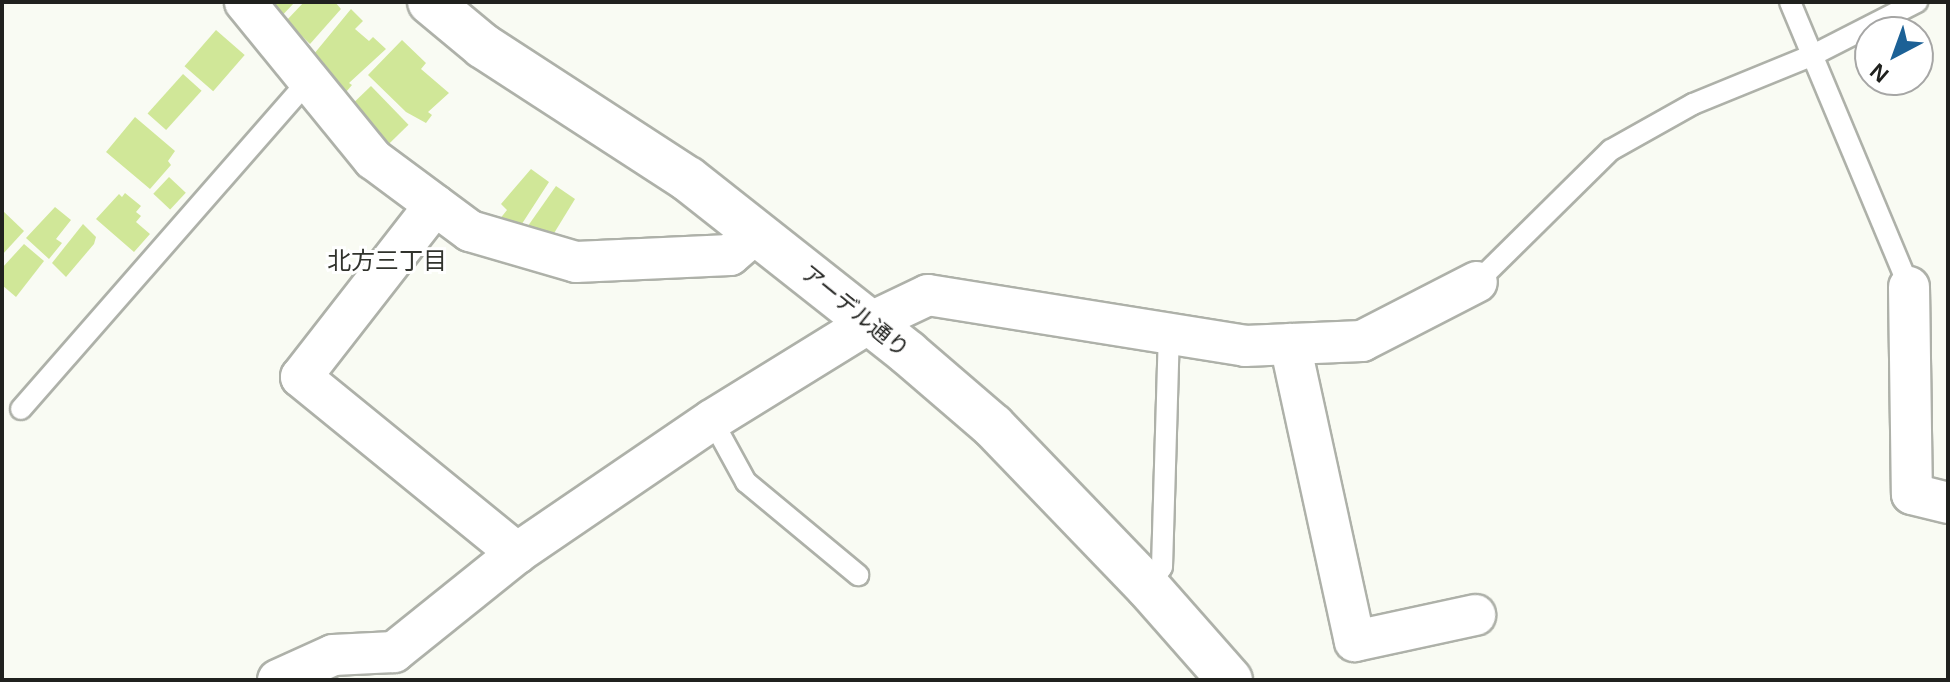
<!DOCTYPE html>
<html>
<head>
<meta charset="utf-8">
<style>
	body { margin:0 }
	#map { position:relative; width:1950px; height:682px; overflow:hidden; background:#f9fbf3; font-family:Arial,"Noto Sans JP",sans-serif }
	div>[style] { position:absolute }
	.building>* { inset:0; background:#d0e798; transform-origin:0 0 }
	.roads { filter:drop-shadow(2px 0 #aeb1a9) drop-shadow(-2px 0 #aeb1a9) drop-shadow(0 2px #aeb1a9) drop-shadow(0 -2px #aeb1a9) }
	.lane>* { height:20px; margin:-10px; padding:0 10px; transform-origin:10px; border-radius:10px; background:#fff }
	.street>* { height:40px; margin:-20px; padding:0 20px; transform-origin:20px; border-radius:20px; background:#fff }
	.secondary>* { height:44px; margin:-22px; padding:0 22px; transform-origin:22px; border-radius:22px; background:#fff }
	span { translate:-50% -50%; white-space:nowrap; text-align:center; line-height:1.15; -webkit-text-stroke:6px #fff; paint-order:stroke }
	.street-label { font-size:22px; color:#20211e }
	.neighbourhood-label { font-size:24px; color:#31332d }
	.frame { position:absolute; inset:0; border:4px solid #20211e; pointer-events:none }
	.north { position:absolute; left:1854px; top:16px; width:80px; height:80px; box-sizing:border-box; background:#fff; border:2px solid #a6a6a5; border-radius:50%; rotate:221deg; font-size:22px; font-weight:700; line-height:32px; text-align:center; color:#20211e }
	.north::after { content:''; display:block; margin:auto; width:28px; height:36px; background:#1c6196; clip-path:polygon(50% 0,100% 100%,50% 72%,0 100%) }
</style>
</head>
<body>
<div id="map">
	<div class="building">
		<div style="clip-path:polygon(258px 2px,295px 2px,276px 22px)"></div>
		<div style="clip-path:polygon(304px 2px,335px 2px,341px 9px,310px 44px,286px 21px)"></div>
		<div style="clip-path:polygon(351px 9px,363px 21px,355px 29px,369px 41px,373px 37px,386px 49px,349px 83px,352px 85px,340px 99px,309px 60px)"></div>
		<div style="left:216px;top:30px;width:38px;height:48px;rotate:41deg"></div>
		<div style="clip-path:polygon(402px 40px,426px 63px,421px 69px,449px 93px,428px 112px,432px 115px,426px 123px,406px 112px,368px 75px)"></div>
		<div style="left:183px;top:74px;width:25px;height:53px;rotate:42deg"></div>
		<div style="left:371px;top:86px;width:54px;height:31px;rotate:46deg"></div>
		<div style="clip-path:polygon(135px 117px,175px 151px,168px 161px,171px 165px,150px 189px,106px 152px)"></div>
		<div style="clip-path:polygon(531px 169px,549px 182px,516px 233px,499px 220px,507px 210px,501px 204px)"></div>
		<div style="left:169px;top:177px;width:23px;height:23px;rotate:43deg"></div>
		<div style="clip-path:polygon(556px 186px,575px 199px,548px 243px,523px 233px)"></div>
		<div style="clip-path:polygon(125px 193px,141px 206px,136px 212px,141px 216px,136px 222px,150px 234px,134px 252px,96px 219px,119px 194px,122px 197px)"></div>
		<div style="clip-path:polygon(55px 207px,71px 220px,56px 239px,62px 243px,49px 259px,26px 238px)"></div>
		<div style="clip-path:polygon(2px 210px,24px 231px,2px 255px)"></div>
		<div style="clip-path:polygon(83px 224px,96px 237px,94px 244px,66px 277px,52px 263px)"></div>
		<div style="clip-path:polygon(24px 244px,44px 261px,16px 297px,2px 285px,2px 268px)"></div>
	</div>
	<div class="roads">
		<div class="lane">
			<div style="left:1790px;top:2px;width:309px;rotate:67.3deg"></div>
			<div style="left:1477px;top:282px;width:188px;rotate:-44.6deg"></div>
			<div style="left:1611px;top:150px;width:94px;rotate:-29.3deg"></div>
			<div style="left:1693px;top:104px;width:130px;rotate:-22.2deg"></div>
			<div style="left:1813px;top:55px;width:117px;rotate:-27deg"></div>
			<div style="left:21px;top:409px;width:436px;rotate:-48.8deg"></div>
			<div style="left:712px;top:420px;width:71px;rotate:61.3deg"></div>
			<div style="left:746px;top:482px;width:146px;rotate:39.7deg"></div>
			<div style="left:1148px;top:587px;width:24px;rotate:-55deg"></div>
			<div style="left:1162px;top:567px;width:232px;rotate:-88.3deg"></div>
		</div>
		<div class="street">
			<div style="left:245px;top:2px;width:203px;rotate:50.8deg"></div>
			<div style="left:373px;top:159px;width:121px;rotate:36.6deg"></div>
			<div style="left:470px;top:231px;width:110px;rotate:16.3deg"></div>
			<div style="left:576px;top:262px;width:154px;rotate:-2.6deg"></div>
			<div style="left:730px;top:255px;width:35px;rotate:-41deg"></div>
			<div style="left:435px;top:205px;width:218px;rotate:127.9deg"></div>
			<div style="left:301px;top:377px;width:279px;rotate:39.2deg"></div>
			<div style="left:1909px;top:287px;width:207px;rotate:89.2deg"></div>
			<div style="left:1912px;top:494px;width:37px;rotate:14deg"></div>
			<div style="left:1290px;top:344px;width:304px;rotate:77.7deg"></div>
			<div style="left:1355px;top:641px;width:123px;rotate:-12.2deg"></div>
			<div style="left:278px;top:680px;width:60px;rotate:-24.4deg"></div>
			<div style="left:333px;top:655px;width:61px;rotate:-2.8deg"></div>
			<div style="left:394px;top:652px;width:158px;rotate:-38.8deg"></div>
			<div style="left:517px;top:553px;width:236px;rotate:-34.3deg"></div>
			<div style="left:712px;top:420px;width:185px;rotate:-31.7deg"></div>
			<div style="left:869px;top:323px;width:65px;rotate:-25.4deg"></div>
			<div style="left:928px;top:295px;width:321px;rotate:9.1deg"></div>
			<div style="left:1245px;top:346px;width:117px;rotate:-2.4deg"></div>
			<div style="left:1362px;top:341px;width:129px;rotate:-27.2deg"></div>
		</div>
		<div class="secondary">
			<div style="left:430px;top:2px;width:69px;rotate:39.7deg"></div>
			<div style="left:483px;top:46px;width:244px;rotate:33deg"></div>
			<div style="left:688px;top:179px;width:280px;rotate:38.3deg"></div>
			<div style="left:908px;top:353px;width:112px;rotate:40.7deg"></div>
			<div style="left:993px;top:426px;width:223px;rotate:46.1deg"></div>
			<div style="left:1148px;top:587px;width:124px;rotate:48.6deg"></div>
		</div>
	</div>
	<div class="street-label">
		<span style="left:855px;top:311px;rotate:39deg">アーデル通り</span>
	</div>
	<div class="neighbourhood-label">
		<span style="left:387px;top:261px">北方三丁目</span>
	</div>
	<div class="frame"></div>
	<div class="north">N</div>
</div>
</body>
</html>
